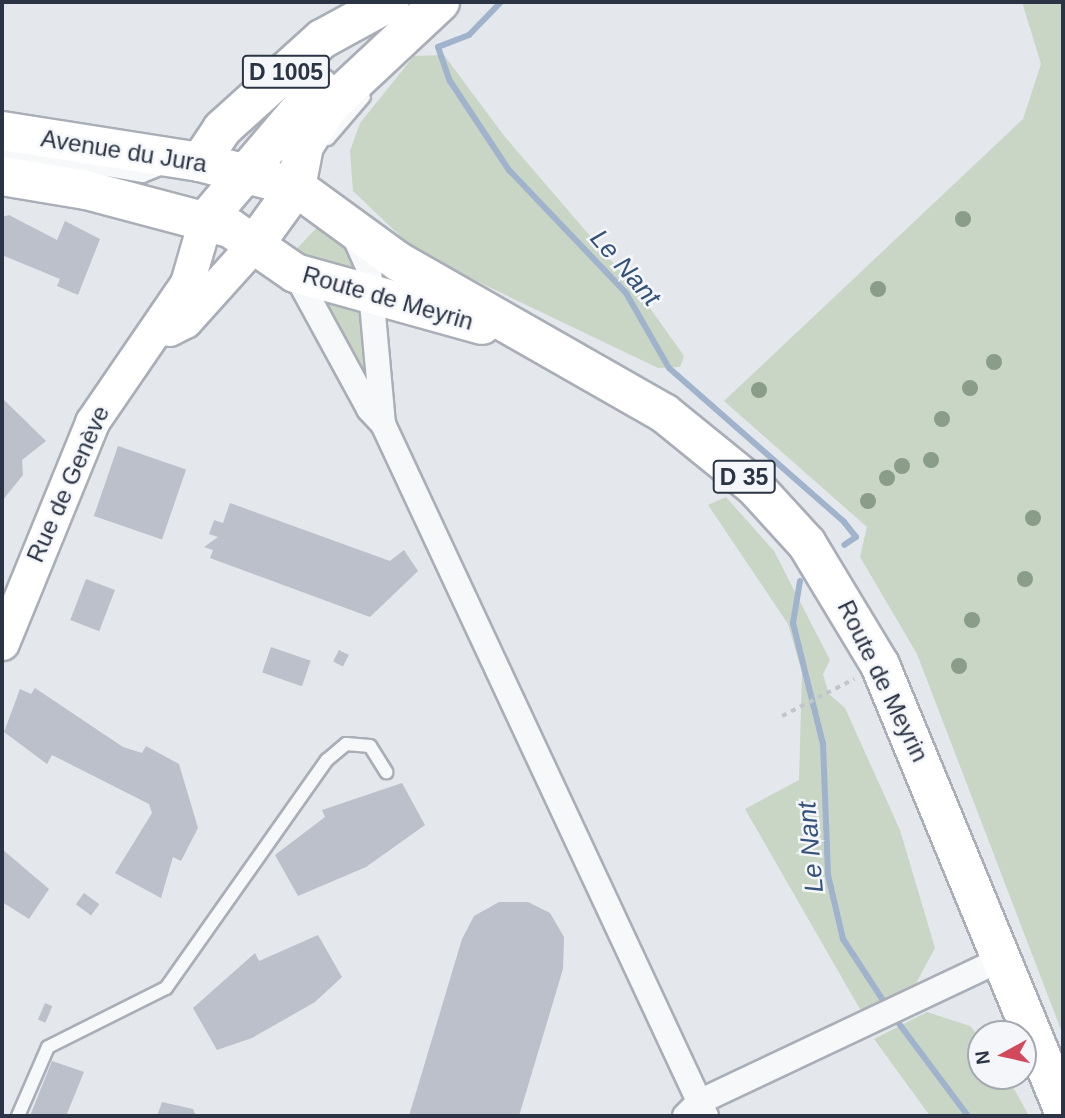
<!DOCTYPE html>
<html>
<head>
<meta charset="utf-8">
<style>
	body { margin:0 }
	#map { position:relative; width:1065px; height:1118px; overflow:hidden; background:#e4e7ec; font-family:Helvetica,sans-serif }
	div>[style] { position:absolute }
	.green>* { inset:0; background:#c9d6c5 }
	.stream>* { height:6px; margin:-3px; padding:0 3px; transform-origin:3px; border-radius:3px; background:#9fb4cc }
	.building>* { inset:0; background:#bbc0ca; transform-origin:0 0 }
	.path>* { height:3.5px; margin-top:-1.75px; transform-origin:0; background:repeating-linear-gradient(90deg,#c2c5cb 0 5px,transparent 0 10px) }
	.roads { filter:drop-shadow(2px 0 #a9aeb7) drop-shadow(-2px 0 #a9aeb7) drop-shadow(0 2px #a9aeb7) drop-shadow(0 -2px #a9aeb7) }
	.lane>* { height:12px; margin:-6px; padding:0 6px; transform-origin:6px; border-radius:6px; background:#f7f8fa }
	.street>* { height:24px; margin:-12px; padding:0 12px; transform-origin:12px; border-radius:12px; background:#f7f8fa }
	.secondary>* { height:33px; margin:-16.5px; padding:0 16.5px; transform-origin:16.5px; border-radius:16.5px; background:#fff }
	.primary>* { height:38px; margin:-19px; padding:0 19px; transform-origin:19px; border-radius:19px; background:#fff }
	.trees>* { width:16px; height:16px; margin:-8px; border-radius:50%; background:#899d89 }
	span { translate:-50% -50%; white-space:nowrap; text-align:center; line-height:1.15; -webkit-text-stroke:5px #f4f6f9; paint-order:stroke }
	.shield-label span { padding:2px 5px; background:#f4f6f9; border:2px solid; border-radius:5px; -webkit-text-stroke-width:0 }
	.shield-label { font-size:23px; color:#2b3445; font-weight:700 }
	.street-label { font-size:24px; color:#2b3445 }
	.water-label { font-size:26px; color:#34527a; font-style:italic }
	.frame { position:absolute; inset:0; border:4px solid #2b3445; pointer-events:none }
	.north { position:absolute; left:967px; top:1020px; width:70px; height:70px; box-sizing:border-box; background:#f4f6f9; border:2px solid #a4a8b1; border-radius:50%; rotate:262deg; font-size:19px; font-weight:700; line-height:28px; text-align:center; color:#2b3445 }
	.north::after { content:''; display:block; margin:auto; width:24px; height:32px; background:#d1495b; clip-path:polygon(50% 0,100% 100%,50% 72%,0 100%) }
</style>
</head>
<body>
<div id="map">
	<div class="green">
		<div style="clip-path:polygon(1022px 2px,1063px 2px,1063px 1035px,917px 654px,860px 557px,867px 527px,724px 401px,1023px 119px,1041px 64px)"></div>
		<div style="clip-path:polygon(444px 55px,505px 137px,640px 294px,684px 356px,680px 367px,658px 368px,418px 253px,353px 191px,350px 151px,360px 123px,414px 56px)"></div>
		<div style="clip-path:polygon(321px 223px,350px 252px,360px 277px,291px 255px)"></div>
		<div style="clip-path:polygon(315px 290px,364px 305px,372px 402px)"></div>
		<div style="clip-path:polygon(726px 497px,774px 551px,830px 660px,823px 674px,829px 694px,845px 708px,900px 830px,935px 948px,914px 987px,861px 1011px,745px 809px,799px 780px,802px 673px,788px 624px,708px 505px)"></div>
		<div style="clip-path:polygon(927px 1012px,970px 1026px,981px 1039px,981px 1076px,1007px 1076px,1029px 1116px,930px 1116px,874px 1039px)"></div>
	</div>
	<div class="stream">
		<div style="left:501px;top:2px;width:46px;rotate:134.1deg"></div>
		<div style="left:469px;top:35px;width:33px;rotate:159deg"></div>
		<div style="left:438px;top:47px;width:36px;rotate:71deg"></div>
		<div style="left:450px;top:81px;width:107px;rotate:56.5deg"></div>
		<div style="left:509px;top:170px;width:170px;rotate:46.4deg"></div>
		<div style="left:626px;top:293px;width:86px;rotate:60.2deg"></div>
		<div style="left:669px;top:368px;width:233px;rotate:41.3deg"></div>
		<div style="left:844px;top:522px;width:19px;rotate:51deg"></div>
		<div style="left:856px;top:537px;width:14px;rotate:146deg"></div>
		<div style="left:800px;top:581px;width:43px;rotate:99.5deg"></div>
		<div style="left:793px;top:623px;width:125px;rotate:76.1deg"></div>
		<div style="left:823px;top:744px;width:131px;rotate:87.8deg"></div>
		<div style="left:828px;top:875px;width:66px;rotate:76.8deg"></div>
		<div style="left:843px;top:939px;width:82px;rotate:56.9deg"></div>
		<div style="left:894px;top:1017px;width:124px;rotate:53.2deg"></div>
	</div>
	<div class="building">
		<div style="clip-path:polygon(9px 215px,57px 240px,65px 221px,100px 239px,78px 295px,57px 286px,60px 279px,2px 255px,2px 217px)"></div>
		<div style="clip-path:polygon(2px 398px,46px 441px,22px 460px,23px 475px,2px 501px)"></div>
		<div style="left:118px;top:446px;width:72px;height:74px;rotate:19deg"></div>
		<div style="clip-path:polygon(230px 503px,390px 561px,404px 550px,418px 571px,370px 617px,210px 558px,213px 550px,204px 547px,218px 537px,209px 534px,214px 520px,223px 523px)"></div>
		<div style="left:86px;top:579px;width:31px;height:44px;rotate:21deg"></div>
		<div style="left:271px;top:647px;width:42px;height:27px;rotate:19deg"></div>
		<div style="left:339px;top:650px;width:11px;height:13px;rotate:27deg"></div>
		<div style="clip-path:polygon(35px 688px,123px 747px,142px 753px,146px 746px,179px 764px,198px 828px,181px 861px,173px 857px,161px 898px,115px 873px,152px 813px,149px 804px,52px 755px,47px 764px,4px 732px,20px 689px,31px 694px)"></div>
		<div style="clip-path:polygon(402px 783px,425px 825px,366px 867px,298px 896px,275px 855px,325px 817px,322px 810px)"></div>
		<div style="clip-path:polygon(2px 849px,49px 889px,29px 919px,2px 902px)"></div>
		<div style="left:84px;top:893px;width:19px;height:14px;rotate:36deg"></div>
		<div style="clip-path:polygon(499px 902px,528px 902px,550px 913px,564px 937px,563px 969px,519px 1116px,409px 1116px,462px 939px,474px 916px)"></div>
		<div style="clip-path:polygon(318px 935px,342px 977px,315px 1002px,252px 1038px,217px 1050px,193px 1008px,255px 953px,259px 961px)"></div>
		<div style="left:45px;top:1003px;width:8px;height:18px;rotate:23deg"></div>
		<div style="clip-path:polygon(52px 1061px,84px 1072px,66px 1116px,30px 1116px)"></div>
		<div style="clip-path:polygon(162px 1102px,193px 1109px,196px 1116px,157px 1116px)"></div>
	</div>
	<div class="path">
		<div style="left:782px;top:716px;width:81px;rotate:-27.2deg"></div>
	</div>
	<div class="roads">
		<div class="lane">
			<div style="left:328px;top:139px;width:55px;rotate:-49.4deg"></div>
			<div style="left:2px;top:152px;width:143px;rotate:9.7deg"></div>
			<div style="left:143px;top:176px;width:24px;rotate:-22deg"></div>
			<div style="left:18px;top:1116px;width:75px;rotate:-66.5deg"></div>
			<div style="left:48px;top:1047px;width:132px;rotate:-26.6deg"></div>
			<div style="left:166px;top:988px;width:279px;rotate:-54.8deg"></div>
			<div style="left:327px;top:760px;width:25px;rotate:-40deg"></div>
			<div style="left:346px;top:744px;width:24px;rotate:5deg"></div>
			<div style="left:370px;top:746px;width:31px;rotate:58deg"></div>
		</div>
		<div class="street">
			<div style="left:295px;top:273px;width:155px;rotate:61.4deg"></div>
			<div style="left:369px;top:409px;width:21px;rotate:47deg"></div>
			<div style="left:383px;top:424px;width:156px;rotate:-95.2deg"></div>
			<div style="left:369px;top:269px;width:39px;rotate:-114deg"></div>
			<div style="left:383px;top:424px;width:764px;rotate:64.98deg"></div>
			<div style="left:685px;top:1116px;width:20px;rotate:-45deg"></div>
			<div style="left:699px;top:1102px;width:333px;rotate:-25.3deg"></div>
		</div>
		<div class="secondary">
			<div style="left:169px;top:329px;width:18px;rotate:-27deg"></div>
			<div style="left:185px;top:321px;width:108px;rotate:-48deg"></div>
			<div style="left:2px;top:643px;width:239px;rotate:-67.8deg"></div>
			<div style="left:92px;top:422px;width:168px;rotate:-55.6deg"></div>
			<div style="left:187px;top:283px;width:65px;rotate:-73.8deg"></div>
		</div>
		<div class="primary">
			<div style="left:2px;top:131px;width:200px;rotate:8.9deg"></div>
			<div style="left:200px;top:162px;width:99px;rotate:14.6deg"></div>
			<div style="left:296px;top:187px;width:127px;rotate:36.1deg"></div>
			<div style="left:399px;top:262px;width:305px;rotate:29.7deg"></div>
			<div style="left:664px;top:413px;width:117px;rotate:39.1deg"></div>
			<div style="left:755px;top:487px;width:77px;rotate:47.6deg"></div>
			<div style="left:807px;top:544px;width:141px;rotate:58.9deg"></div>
			<div style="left:880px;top:665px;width:481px;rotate:67.6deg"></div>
			<div style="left:200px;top:162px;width:40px;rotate:-56deg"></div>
			<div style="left:222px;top:129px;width:135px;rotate:-42deg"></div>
			<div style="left:322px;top:39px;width:77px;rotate:-28.6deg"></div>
			<div style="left:2px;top:176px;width:85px;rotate:9.5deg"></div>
			<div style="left:86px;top:190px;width:149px;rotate:14.8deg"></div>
			<div style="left:230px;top:228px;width:79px;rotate:34.7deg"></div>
			<div style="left:295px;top:273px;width:194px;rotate:15.5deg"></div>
			<div style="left:205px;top:221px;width:176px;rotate:-49.6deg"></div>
			<div style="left:257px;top:241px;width:67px;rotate:-54.2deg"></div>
			<div style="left:296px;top:187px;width:42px;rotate:-79deg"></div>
			<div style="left:304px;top:146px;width:47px;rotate:-58deg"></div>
			<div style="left:329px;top:106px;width:152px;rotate:-43.1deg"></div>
		</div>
	</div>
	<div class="trees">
		<div style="left:963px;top:219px"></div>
		<div style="left:878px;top:289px"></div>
		<div style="left:994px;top:362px"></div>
		<div style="left:970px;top:388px"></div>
		<div style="left:759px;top:390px"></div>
		<div style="left:942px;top:419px"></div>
		<div style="left:931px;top:460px"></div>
		<div style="left:902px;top:466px"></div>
		<div style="left:887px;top:478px"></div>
		<div style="left:868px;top:501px"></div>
		<div style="left:1033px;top:518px"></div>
		<div style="left:1025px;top:579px"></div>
		<div style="left:972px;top:620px"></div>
		<div style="left:959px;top:666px"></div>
	</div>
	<div class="shield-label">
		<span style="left:286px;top:72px">D 1005</span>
		<span style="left:744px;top:477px">D 35</span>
	</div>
	<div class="street-label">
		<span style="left:124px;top:151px;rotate:9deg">Avenue du Jura</span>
		<span style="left:388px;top:298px;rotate:16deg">Route de Meyrin</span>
		<span style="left:68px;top:484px;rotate:-66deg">Rue de Genève</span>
		<span style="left:883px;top:681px;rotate:64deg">Route de Meyrin</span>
	</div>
	<div class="water-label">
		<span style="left:625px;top:268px;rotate:49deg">Le Nant</span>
		<span style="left:811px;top:847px;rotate:-95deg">Le Nant</span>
	</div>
	<div class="frame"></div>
	<div class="north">N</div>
</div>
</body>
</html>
